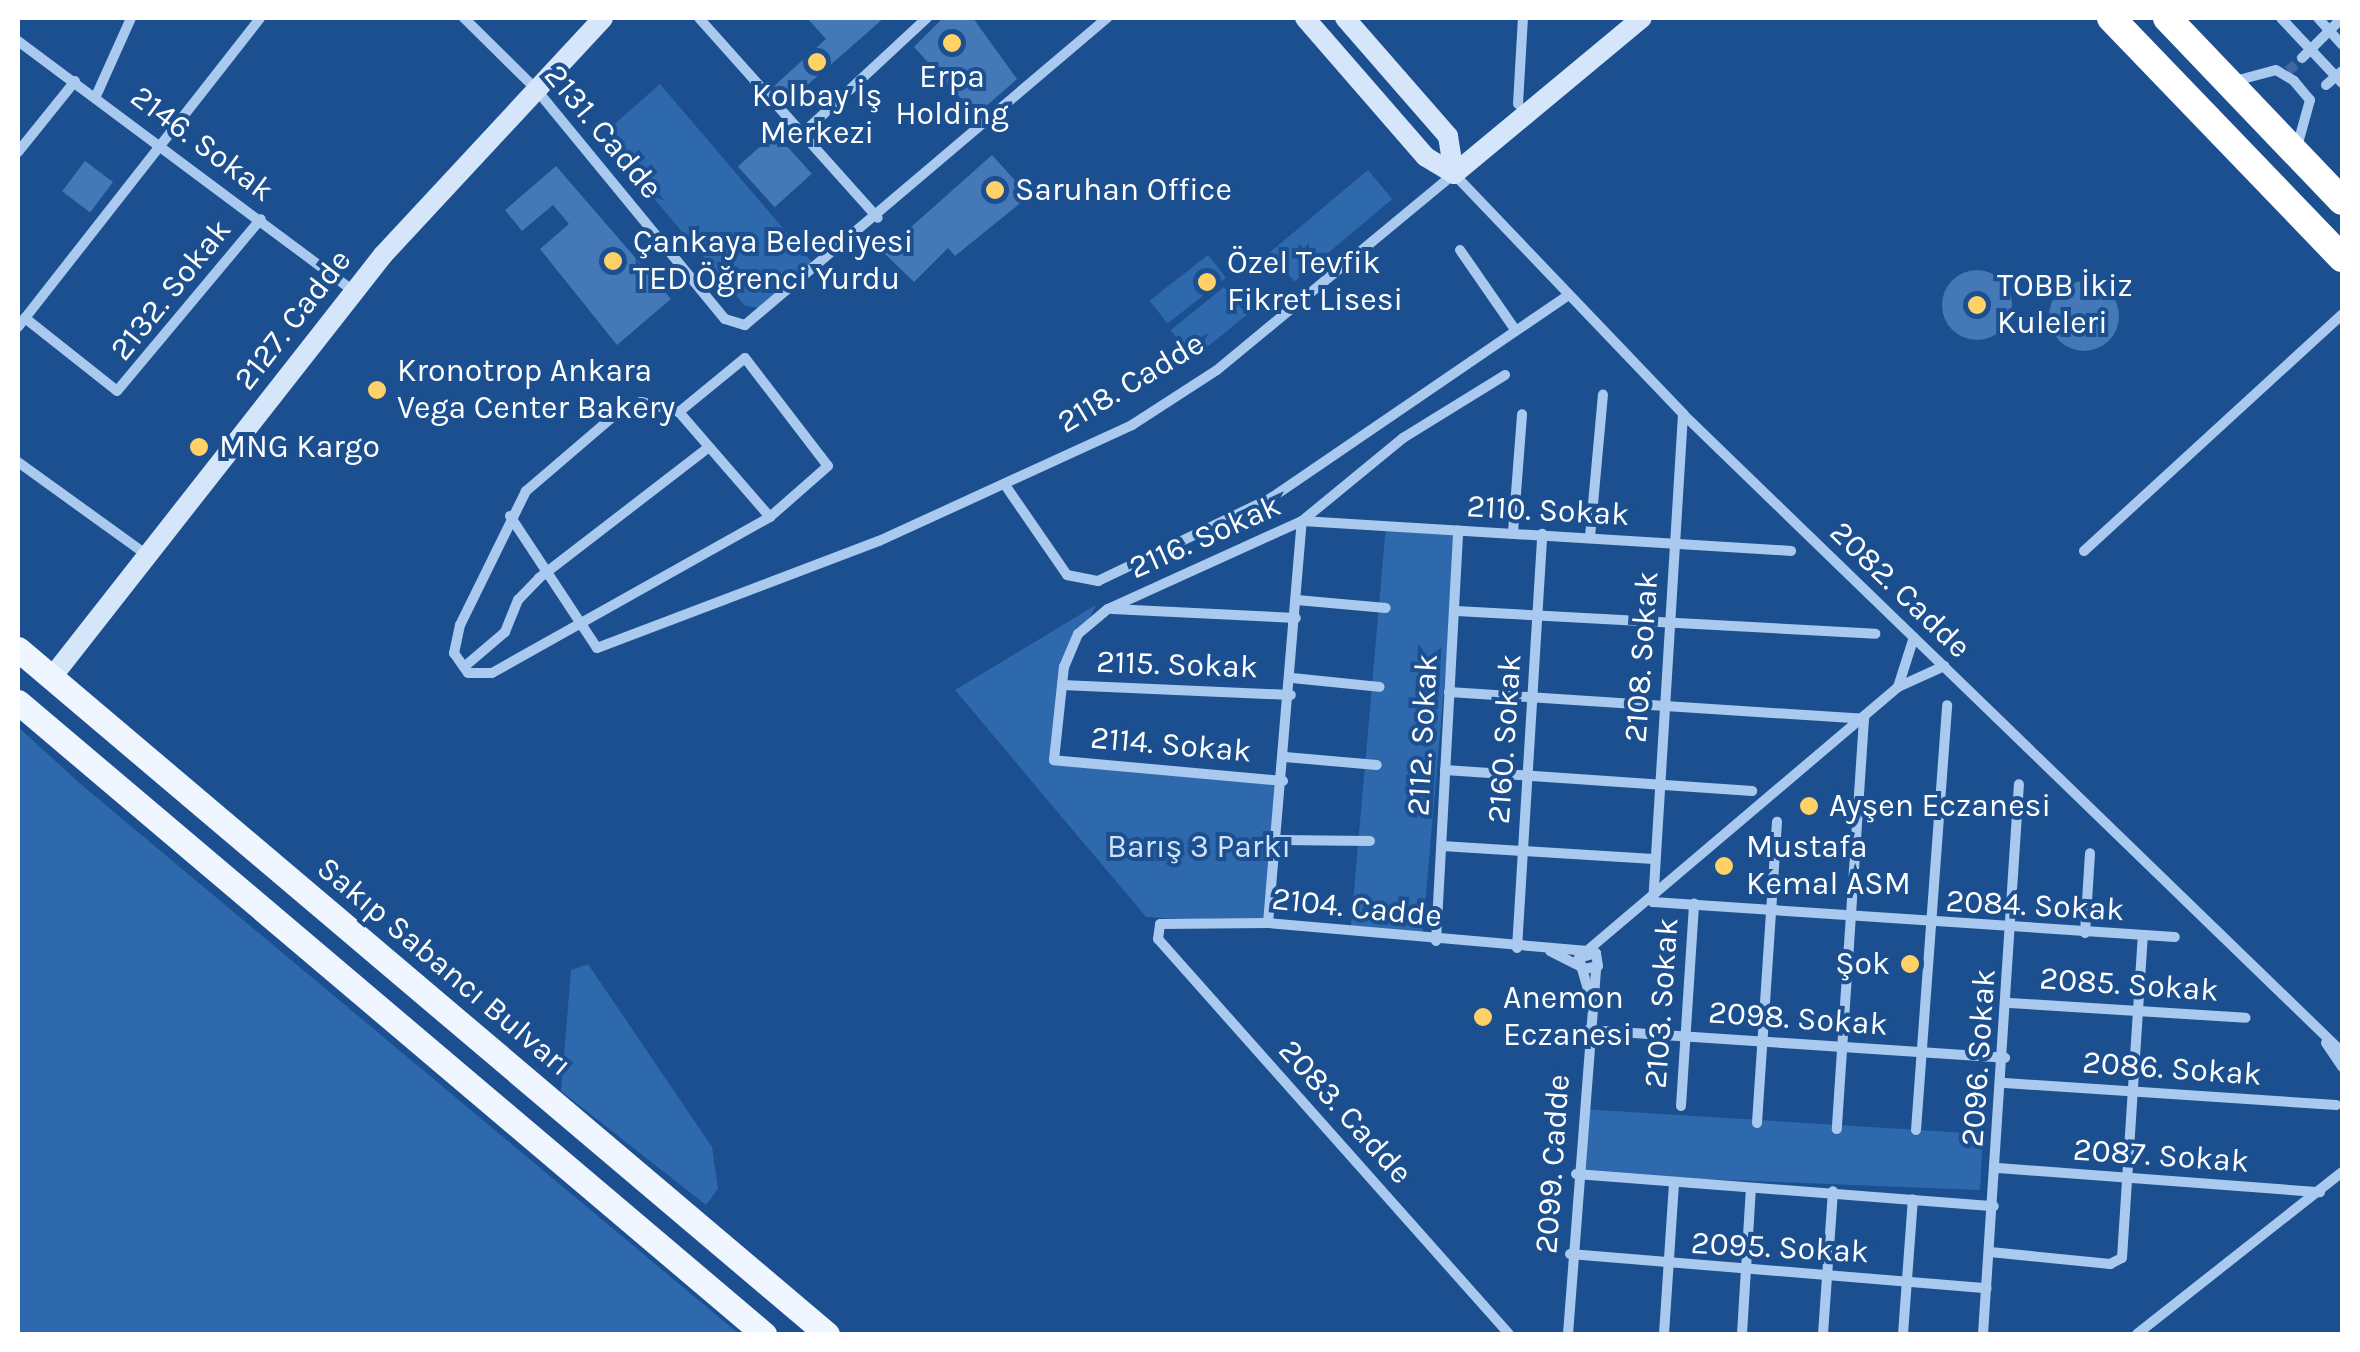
<!DOCTYPE html>
<html>
<head>
<meta charset="utf-8">
<style>
	body { margin:0 }
	#map { position:relative; width:2360px; height:1352px; overflow:hidden; background:#1b4f8f; font-family:Karla,sans-serif }
	div>[style] { position:absolute }
	.green>* { inset:0; background:#2e69ad; transform-origin:0 0 }
	.building>* { inset:0; background:#4478b7; transform-origin:0 0 }
	.round { border-radius:50% }
	.street-tunnel>* { height:10px; margin-top:-5px; transform-origin:0; background:repeating-linear-gradient(90deg,#3d69a0 0 10px,transparent 0 15px) }
	.street>* { height:10px; margin:-5px; padding:0 5px; transform-origin:5px; border-radius:5px; background:#a9c9ee }
	.secondary>* { height:20px; margin:-10px; padding:0 10px; transform-origin:10px; border-radius:10px; background:#d6e6fa }
	.primary>* { height:25px; margin:-12.5px; padding:0 12.5px; transform-origin:12.5px; border-radius:12.5px; background:#f0f6ff }
	.highway>* { height:28px; margin:-14px; padding:0 14px; transform-origin:14px; border-radius:14px; background:#fff }
	.dots>* { width:28px; height:28px; translate:-50% -50%; box-sizing:border-box; border:5px solid #1b4f8f; border-radius:50% }
	span { translate:-50% -50%; white-space:nowrap; text-align:center; line-height:1.15; -webkit-text-stroke:8px #1b4f8f; paint-order:stroke }
	.poi-label { font-size:32px; color:#fff }
	.left { translate:0 -50%; text-align:left }
	.right { translate:-100% -50%; text-align:right }
	.street-label { font-size:32px; color:#fff }
	.park-label { font-size:32px; color:#cfe3fa }
	.frame { position:absolute; inset:0; border:20px solid #fff; pointer-events:none }
</style>
</head>
<body>
<div id="map">
	<div class="green">
		<div style="clip-path:polygon(660px 84px,816px 267px,771px 309px,745px 306px,601px 136px)"></div>
		<div style="left:1368px;top:170px;width:38px;height:128px;rotate:50deg"></div>
		<div style="left:1208px;top:255px;width:29px;height:74px;rotate:52deg"></div>
		<div style="left:1224px;top:287px;width:36px;height:69px;rotate:51deg"></div>
		<div style="left:1386px;top:525px;width:72px;height:410px;rotate:5deg"></div>
		<div style="clip-path:polygon(1096px 605px,1064px 667px,1054px 759px,1283px 781px,1268px 923px,1146px 917px,955px 690px)"></div>
		<div style="clip-path:polygon(18px 727px,84px 787px,739px 1334px,18px 1334px)"></div>
		<div style="clip-path:polygon(588px 964px,712px 1147px,718px 1189px,706px 1205px,561px 1091px,571px 970px)"></div>
		<div style="clip-path:polygon(1582px 1109px,1983px 1134px,1980px 1190px,1576px 1174px)"></div>
	</div>
	<div class="building">
		<div style="clip-path:polygon(807px 18px,884px 18px,788px 102px,774px 86px,826px 39px)"></div>
		<div style="clip-path:polygon(943px 18px,973px 18px,1017px 79px,976px 115px,914px 47px)"></div>
		<div style="left:775px;top:133px;width:55px;height:50px;rotate:48deg"></div>
		<div style="clip-path:polygon(992px 155px,1029px 196px,955px 256px,948px 248px,914px 282px,883px 252px)"></div>
		<div style="left:85px;top:161px;width:35px;height:38px;rotate:37deg"></div>
		<div style="clip-path:polygon(556px 166px,671px 299px,617px 345px,540px 249px,569px 224px,553px 205px,522px 231px,505px 210px)"></div>
		<div class="round" style="left:1942px;top:270px;width:70px;height:70px"></div>
		<div class="round" style="left:2049px;top:281px;width:70px;height:70px"></div>
	</div>
	<div class="street-tunnel">
		<div style="left:2288px;top:71px;width:19px;rotate:-43deg"></div>
	</div>
	<div class="street">
		<div style="left:464px;top:18px;width:100px;rotate:44.6deg"></div>
		<div style="left:535px;top:88px;width:299px;rotate:50.6deg"></div>
		<div style="left:725px;top:319px;width:21px;rotate:17deg"></div>
		<div style="left:745px;top:325px;width:475px;rotate:-40.3deg"></div>
		<div style="left:699px;top:18px;width:268px;rotate:48.2deg"></div>
		<div style="left:2281px;top:18px;width:89px;rotate:46.8deg"></div>
		<div style="left:2318px;top:18px;width:36px;rotate:48deg"></div>
		<div style="left:18px;top:41px;width:418px;rotate:36.7deg"></div>
		<div style="left:2302px;top:58px;width:57px;rotate:-45deg"></div>
		<div style="left:2235px;top:81px;width:42px;rotate:-15deg"></div>
		<div style="left:2276px;top:70px;width:21px;rotate:31deg"></div>
		<div style="left:2294px;top:81px;width:25px;rotate:50deg"></div>
		<div style="left:2310px;top:100px;width:49px;rotate:105.5deg"></div>
		<div style="left:2326px;top:85px;width:21px;rotate:-41deg"></div>
		<div style="left:96px;top:96px;width:85px;rotate:-65.8deg"></div>
		<div style="left:1518px;top:104px;width:86px;rotate:-86.7deg"></div>
		<div style="left:802px;top:134px;width:171px;rotate:-42.9deg"></div>
		<div style="left:18px;top:152px;width:91px;rotate:-51.2deg"></div>
		<div style="left:1460px;top:250px;width:98px;rotate:55.3deg"></div>
		<div style="left:25px;top:318px;width:117px;rotate:38.4deg"></div>
		<div style="left:117px;top:391px;width:224px;rotate:-50.1deg"></div>
		<div style="left:18px;top:327px;width:392px;rotate:-51.9deg"></div>
		<div style="left:745px;top:358px;width:136px;rotate:52.5deg"></div>
		<div style="left:828px;top:466px;width:77px;rotate:138.7deg"></div>
		<div style="left:770px;top:517px;width:139px;rotate:-130.9deg"></div>
		<div style="left:679px;top:412px;width:85px;rotate:-39.3deg"></div>
		<div style="left:679px;top:412px;width:39px;rotate:-165deg"></div>
		<div style="left:641px;top:402px;width:19px;rotate:162deg"></div>
		<div style="left:623px;top:408px;width:128px;rotate:139.4deg"></div>
		<div style="left:526px;top:491px;width:149px;rotate:116.2deg"></div>
		<div style="left:460px;top:625px;width:29px;rotate:102deg"></div>
		<div style="left:454px;top:653px;width:24px;rotate:55deg"></div>
		<div style="left:468px;top:673px;width:24px"></div>
		<div style="left:492px;top:673px;width:319px;rotate:-29.3deg"></div>
		<div style="left:1683px;top:414px;width:489px;rotate:93.5deg"></div>
		<div style="left:1653px;top:902px;width:523px;rotate:3.84deg"></div>
		<div style="left:18px;top:462px;width:159px;rotate:35.8deg"></div>
		<div style="left:1005px;top:485px;width:109px;rotate:55.4deg"></div>
		<div style="left:1067px;top:575px;width:32px;rotate:11deg"></div>
		<div style="left:1098px;top:581px;width:192px;rotate:-25.6deg"></div>
		<div style="left:1271px;top:498px;width:357px;rotate:-34.3deg"></div>
		<div style="left:510px;top:516px;width:158px;rotate:56.6deg"></div>
		<div style="left:597px;top:648px;width:302px;rotate:-20.8deg"></div>
		<div style="left:879px;top:541px;width:278px;rotate:-24.6deg"></div>
		<div style="left:1132px;top:425px;width:101px;rotate:-32.9deg"></div>
		<div style="left:1217px;top:370px;width:308px;rotate:-39.6deg"></div>
		<div style="left:1454px;top:174px;width:332px;rotate:46.3deg"></div>
		<div style="left:1683px;top:414px;width:917px;rotate:44.07deg"></div>
		<div style="left:1513px;top:532px;width:118px;rotate:-85.6deg"></div>
		<div style="left:1590px;top:537px;width:143px;rotate:-84.8deg"></div>
		<div style="left:2084px;top:551px;width:350px;rotate:-42.5deg"></div>
		<div style="left:1297px;top:600px;width:89px;rotate:5.1deg"></div>
		<div style="left:1112px;top:609px;width:184px;rotate:2.8deg"></div>
		<div style="left:1456px;top:611px;width:420px;rotate:3.1deg"></div>
		<div style="left:464px;top:667px;width:54px;rotate:-40.5deg"></div>
		<div style="left:505px;top:632px;width:35px;rotate:-68deg"></div>
		<div style="left:518px;top:600px;width:30px;rotate:-46deg"></div>
		<div style="left:539px;top:578px;width:213px;rotate:-37.6deg"></div>
		<div style="left:1292px;top:678px;width:88px;rotate:5.8deg"></div>
		<div style="left:1062px;top:685px;width:229px;rotate:2.5deg"></div>
		<div style="left:1898px;top:687px;width:52px;rotate:-72.3deg"></div>
		<div style="left:1449px;top:692px;width:416px;rotate:3.7deg"></div>
		<div style="left:1864px;top:719px;width:411px;rotate:93.8deg"></div>
		<div style="left:1285px;top:757px;width:92px;rotate:5deg"></div>
		<div style="left:1445px;top:770px;width:308px;rotate:3.9deg"></div>
		<div style="left:1283px;top:781px;width:230px;rotate:-174.8deg"></div>
		<div style="left:1054px;top:760px;width:94px;rotate:-83.9deg"></div>
		<div style="left:1064px;top:667px;width:36px;rotate:-67deg"></div>
		<div style="left:1078px;top:634px;width:39px;rotate:-40deg"></div>
		<div style="left:1108px;top:609px;width:213px;rotate:-24.4deg"></div>
		<div style="left:1302px;top:521px;width:131px;rotate:-39.4deg"></div>
		<div style="left:1403px;top:438px;width:120px;rotate:-31.7deg"></div>
		<div style="left:1280px;top:840px;width:90px;rotate:0.6deg"></div>
		<div style="left:1442px;top:846px;width:212px;rotate:3.5deg"></div>
		<div style="left:1268px;top:923px;width:403px;rotate:-85.2deg"></div>
		<div style="left:1302px;top:521px;width:490px;rotate:3.5deg"></div>
		<div style="left:2085px;top:933px;width:80px;rotate:-86.4deg"></div>
		<div style="left:1436px;top:941px;width:411px;rotate:-86.9deg"></div>
		<div style="left:1517px;top:948px;width:415px;rotate:-86.5deg"></div>
		<div style="left:1588px;top:950px;width:407px;rotate:-40.3deg"></div>
		<div style="left:1898px;top:687px;width:51px;rotate:-24.5deg"></div>
		<div style="left:1550px;top:951px;width:35px;rotate:27deg"></div>
		<div style="left:1584px;top:969px;width:14px;rotate:-12deg"></div>
		<div style="left:1598px;top:966px;width:13px;rotate:-99deg"></div>
		<div style="left:1596px;top:953px;width:18px;rotate:164deg"></div>
		<div style="left:1579px;top:958px;width:32px;rotate:74deg"></div>
		<div style="left:2010px;top:1003px;width:236px;rotate:3.6deg"></div>
		<div style="left:1588px;top:1030px;width:418px;rotate:3.8deg"></div>
		<div style="left:2326px;top:1043px;width:29px;rotate:56deg"></div>
		<div style="left:2005px;top:1083px;width:332px;rotate:3.8deg"></div>
		<div style="left:1681px;top:1106px;width:203px;rotate:-86.3deg"></div>
		<div style="left:1757px;top:1123px;width:302px;rotate:-86.2deg"></div>
		<div style="left:1916px;top:1130px;width:426px;rotate:-85.8deg"></div>
		<div style="left:1998px;top:1168px;width:323px;rotate:4.3deg"></div>
		<div style="left:1576px;top:1174px;width:419px;rotate:4.4deg"></div>
		<div style="left:1990px;top:1252px;width:121px;rotate:5.7deg"></div>
		<div style="left:2110px;top:1264px;width:13px;rotate:-27deg"></div>
		<div style="left:2122px;top:1258px;width:322px;rotate:-86.3deg"></div>
		<div style="left:1570px;top:1254px;width:418px;rotate:4.7deg"></div>
		<div style="left:1509px;top:1334px;width:528px;rotate:-131.62deg"></div>
		<div style="left:1158px;top:939px;width:15px;rotate:-82deg"></div>
		<div style="left:1160px;top:924px;width:108px;rotate:-0.5deg"></div>
		<div style="left:1268px;top:923px;width:318px;rotate:5deg"></div>
		<div style="left:1568px;top:1334px;width:367px;rotate:-85.6deg"></div>
		<div style="left:1664px;top:1334px;width:152px;rotate:-86.2deg"></div>
		<div style="left:1742px;top:1334px;width:146px;rotate:-86.5deg"></div>
		<div style="left:1823px;top:1334px;width:143px;rotate:-86deg"></div>
		<div style="left:1903px;top:1334px;width:135px;rotate:-85.8deg"></div>
		<div style="left:1983px;top:1334px;width:551px;rotate:-86.26deg"></div>
		<div style="left:2137px;top:1334px;width:261px;rotate:-38.3deg"></div>
	</div>
	<div class="secondary">
		<div style="left:1305px;top:18px;width:184px;rotate:49deg"></div>
		<div style="left:1426px;top:157px;width:33px;rotate:31deg"></div>
		<div style="left:1345px;top:18px;width:157px;rotate:48.9deg"></div>
		<div style="left:1448px;top:136px;width:38px;rotate:81deg"></div>
		<div style="left:1454px;top:174px;width:244px;rotate:-39.7deg"></div>
		<div style="left:52px;top:677px;width:536px;rotate:-51.89deg"></div>
		<div style="left:383px;top:255px;width:323px;rotate:-47.1deg"></div>
	</div>
	<div class="primary">
		<div style="left:18px;top:649px;width:1060px;rotate:40.26deg"></div>
		<div style="left:18px;top:702px;width:978px;rotate:40.27deg"></div>
	</div>
	<div class="highway">
		<div style="left:2111px;top:18px;width:333px;rotate:46.1deg"></div>
		<div style="left:2167px;top:18px;width:253px;rotate:46.3deg"></div>
	</div>
	<div class="dots">
		<div style="left:952px;top:43px;background:#ffd166"></div>
		<div style="left:817px;top:62px;background:#ffd166"></div>
		<div style="left:995px;top:190px;background:#ffd166"></div>
		<div style="left:613px;top:261px;background:#ffd166"></div>
		<div style="left:1207px;top:282px;background:#ffd166"></div>
		<div style="left:1977px;top:305px;background:#ffd166"></div>
		<div style="left:377px;top:390px;background:#ffd166"></div>
		<div style="left:199px;top:447px;background:#ffd166"></div>
		<div style="left:1809px;top:806px;background:#ffd166"></div>
		<div style="left:1724px;top:866px;background:#ffd166"></div>
		<div style="left:1910px;top:964px;background:#ffd166"></div>
		<div style="left:1483px;top:1017px;background:#ffd166"></div>
	</div>
	<div class="poi-label">
		<span style="left:952px;top:96px">Erpa<br>Holding</span>
		<span style="left:817px;top:115px">Kolbay İş<br>Merkezi</span>
		<span class="left" style="left:1015px;top:190px">Saruhan Office</span>
		<span class="left" style="left:633px;top:261px">Çankaya Belediyesi<br>TED Öğrenci Yurdu</span>
		<span class="left" style="left:1227px;top:282px">Özel Tevfik<br>Fikret Lisesi</span>
		<span class="left" style="left:1997px;top:305px">TOBB İkiz<br>Kuleleri</span>
		<span class="left" style="left:397px;top:390px">Kronotrop Ankara<br>Vega Center Bakery</span>
		<span class="left" style="left:219px;top:447px">MNG Kargo</span>
		<span class="left" style="left:1829px;top:806px">Ayşen Eczanesi</span>
		<span class="left" style="left:1746px;top:866px">Mustafa<br>Kemal ASM</span>
		<span class="right" style="left:1890px;top:964px">Şok</span>
		<span class="left" style="left:1503px;top:1017px">Anemon<br>Eczanesi</span>
	</div>
	<div class="street-label">
		<span style="left:603px;top:132px;rotate:50deg">2131. Cadde</span>
		<span style="left:202px;top:144px;rotate:37deg">2146. Sokak</span>
		<span style="left:171px;top:290px;rotate:-51deg">2132. Sokak</span>
		<span style="left:293px;top:320px;rotate:-52deg">2127. Cadde</span>
		<span style="left:1131px;top:383px;rotate:-31deg">2118. Cadde</span>
		<span style="left:1548px;top:511px;rotate:3deg">2110. Sokak</span>
		<span style="left:1205px;top:537px;rotate:-24deg">2116. Sokak</span>
		<span style="left:1900px;top:590px;rotate:44deg">2082. Cadde</span>
		<span style="left:1642px;top:657px;rotate:-86deg">2108. Sokak</span>
		<span style="left:1177px;top:665px;rotate:2deg">2115. Sokak</span>
		<span style="left:1423px;top:735px;rotate:-87deg">2112. Sokak</span>
		<span style="left:1505px;top:739px;rotate:-86deg">2160. Sokak</span>
		<span style="left:1171px;top:745px;rotate:5deg">2114. Sokak</span>
		<span style="left:2035px;top:906px;rotate:3deg">2084. Sokak</span>
		<span style="left:1357px;top:908px;rotate:6deg">2104. Cadde</span>
		<span style="left:444px;top:967px;rotate:40deg">Sakıp Sabancı Bulvarı</span>
		<span style="left:2129px;top:985px;rotate:4deg">2085. Sokak</span>
		<span style="left:1662px;top:1003px;rotate:-86deg">2103. Sokak</span>
		<span style="left:1798px;top:1019px;rotate:4deg">2098. Sokak</span>
		<span style="left:1979px;top:1058px;rotate:-86deg">2096. Sokak</span>
		<span style="left:2172px;top:1069px;rotate:4deg">2086. Sokak</span>
		<span style="left:1345px;top:1112px;rotate:48deg">2083. Cadde</span>
		<span style="left:2161px;top:1156px;rotate:4deg">2087. Sokak</span>
		<span style="left:1553px;top:1164px;rotate:-86deg">2099. Cadde</span>
		<span style="left:1780px;top:1248px;rotate:3deg">2095. Sokak</span>
	</div>
	<div class="park-label">
		<span style="left:1199px;top:847px">Barış 3 Parkı</span>
	</div>
	<div class="frame"></div>
</div>
</body>
</html>
